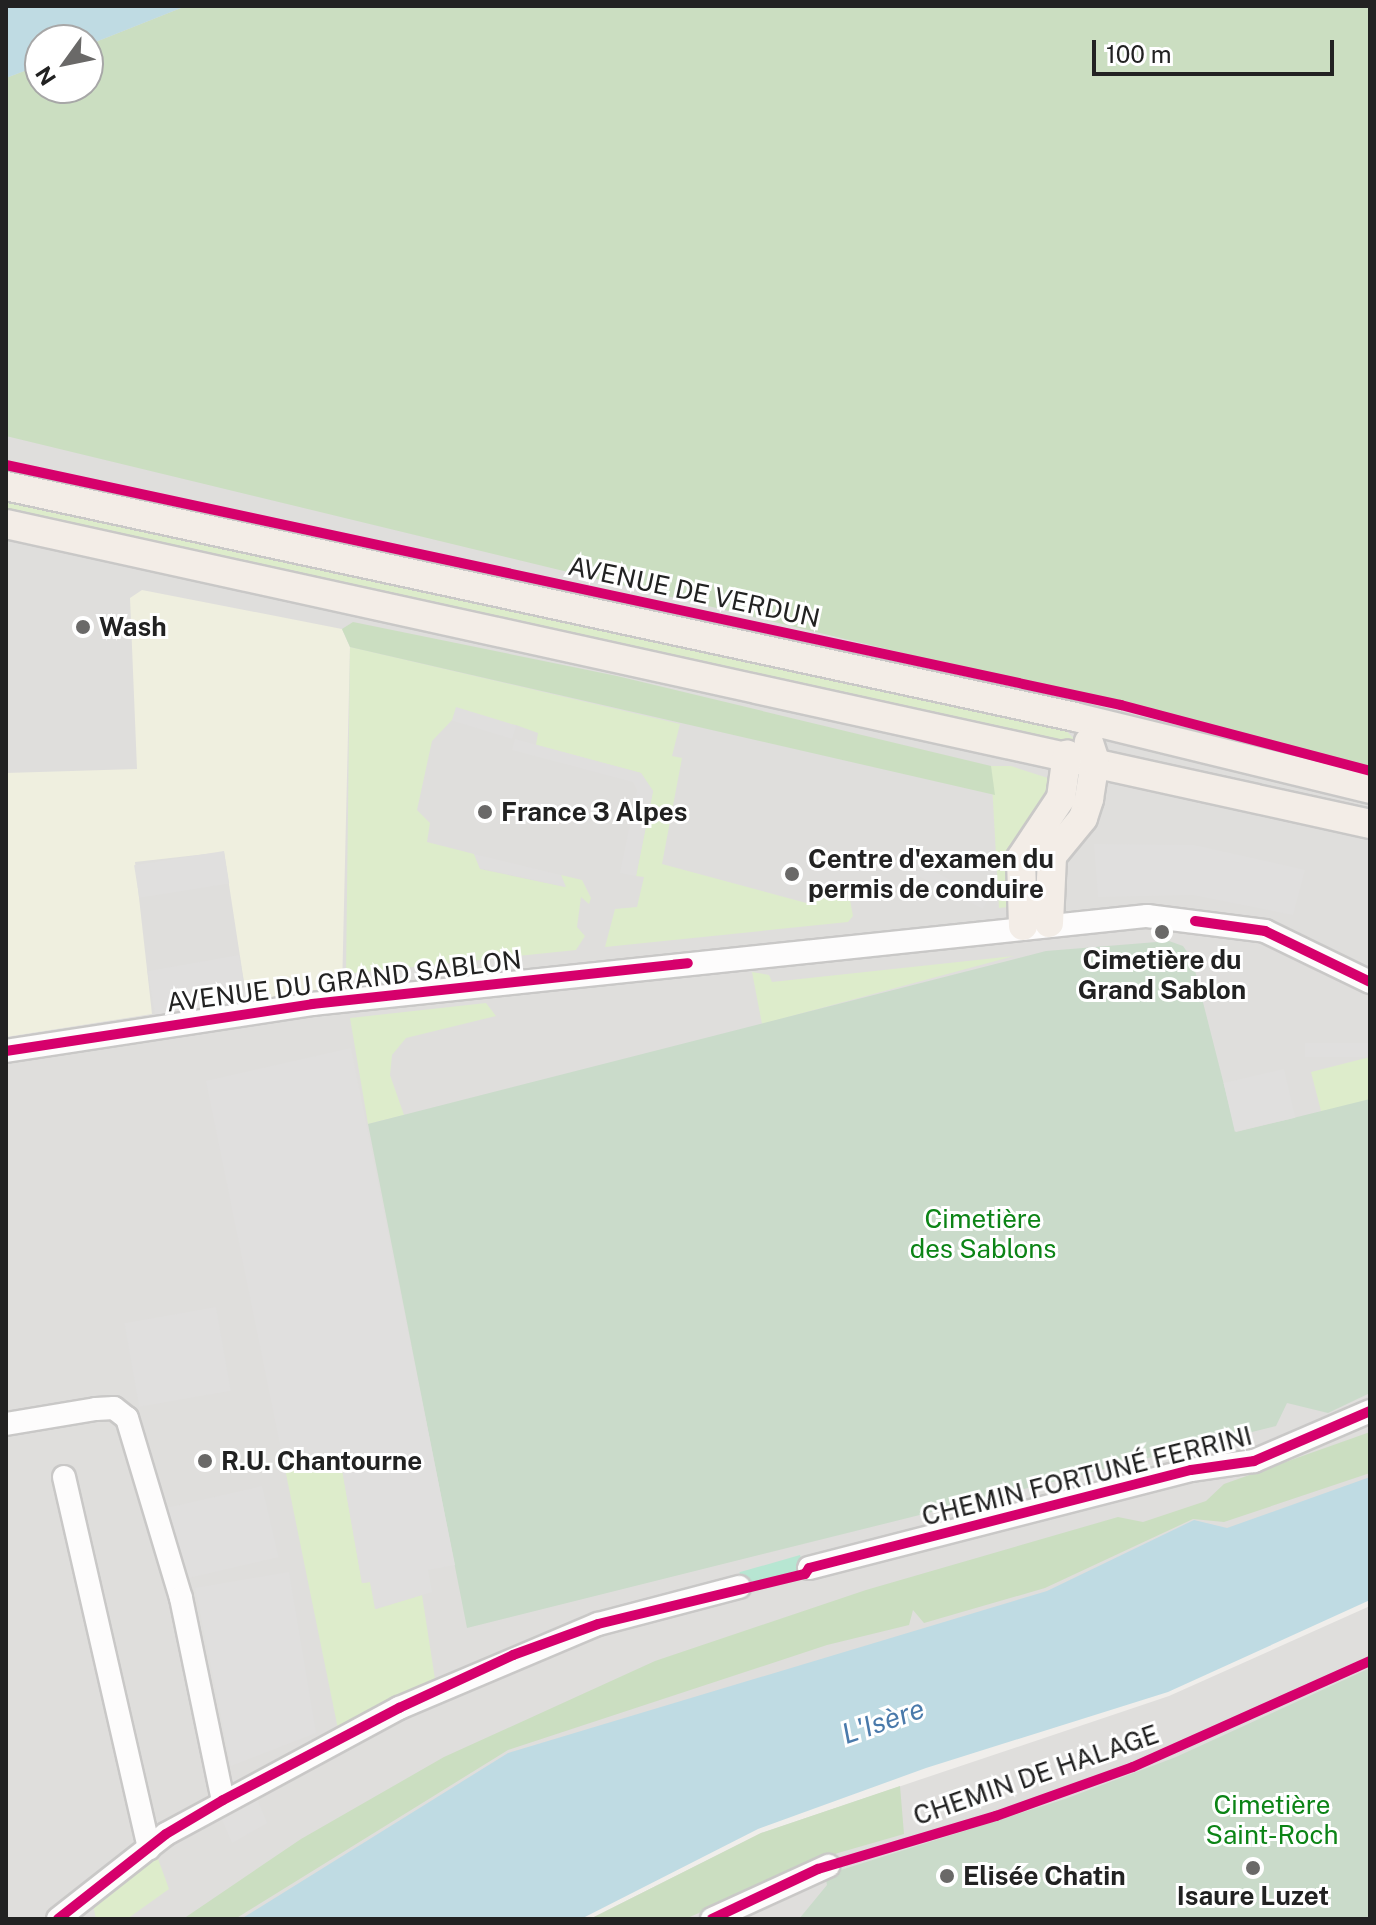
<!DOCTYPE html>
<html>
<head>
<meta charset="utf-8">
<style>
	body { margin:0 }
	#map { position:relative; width:1376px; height:1925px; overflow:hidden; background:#f0eeeb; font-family:"Public Sans",sans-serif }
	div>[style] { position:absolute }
	.residential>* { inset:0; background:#dfdedc }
	.farmland>* { inset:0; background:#efefdf }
	.grass>* { inset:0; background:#ddeccb }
	.forest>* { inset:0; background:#cbdec1 }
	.cemetery>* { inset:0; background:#cadbca }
	.pitch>* { inset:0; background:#b7e6d2; transform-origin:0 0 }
	.parking>* { inset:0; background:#e0dfde; transform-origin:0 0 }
	.water>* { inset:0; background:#bfdbe3 }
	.roads { filter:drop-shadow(2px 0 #c9c8c7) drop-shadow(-2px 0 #c9c8c7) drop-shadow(0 2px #c9c8c7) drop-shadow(0 -2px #c9c8c7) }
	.minor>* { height:22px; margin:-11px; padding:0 11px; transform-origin:11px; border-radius:11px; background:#fdfcfc }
	.major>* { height:28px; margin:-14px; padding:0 14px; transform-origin:14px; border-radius:14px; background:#f3ede7 }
	.cycleway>* { height:10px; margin:-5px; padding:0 5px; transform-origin:5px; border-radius:5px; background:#d6006c }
	.dots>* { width:22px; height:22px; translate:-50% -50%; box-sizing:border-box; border:4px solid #fff; border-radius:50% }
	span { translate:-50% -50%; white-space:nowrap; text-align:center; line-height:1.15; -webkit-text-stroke:6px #fff; paint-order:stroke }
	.street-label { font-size:26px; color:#222 }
	.poi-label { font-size:26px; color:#222; font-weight:700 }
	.left { translate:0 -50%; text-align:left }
	.park-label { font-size:26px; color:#0c8416 }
	.water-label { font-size:28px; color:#4a7aab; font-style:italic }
	.frame { position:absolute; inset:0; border:8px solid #222; pointer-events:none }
	.north { position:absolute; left:24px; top:24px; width:80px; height:80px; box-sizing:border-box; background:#fff; border:2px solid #a7a7a7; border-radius:50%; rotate:237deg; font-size:22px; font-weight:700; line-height:32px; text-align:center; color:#222 }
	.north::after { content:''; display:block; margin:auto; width:28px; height:36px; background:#6a6968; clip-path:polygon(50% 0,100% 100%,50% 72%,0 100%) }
	.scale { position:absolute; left:1092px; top:40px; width:242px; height:36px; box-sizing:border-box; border:4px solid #222; border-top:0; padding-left:10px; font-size:24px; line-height:28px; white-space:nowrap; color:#222; -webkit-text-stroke:6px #fff; paint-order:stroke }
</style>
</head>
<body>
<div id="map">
	<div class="residential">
		<div style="clip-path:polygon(evenodd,6px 6px,1370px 6px,1370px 1549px,378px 1919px,6px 1919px,6px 6px,40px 40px,88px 40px,88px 88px,40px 88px,40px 40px)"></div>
		<div style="clip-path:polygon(1370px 1606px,1370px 1919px,590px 1919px,761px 1833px,1169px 1696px)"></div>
	</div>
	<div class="farmland">
		<div style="clip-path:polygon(142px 590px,342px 629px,350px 647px,342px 991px,247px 1002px,224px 852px,135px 862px,152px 1014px,6px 1037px,6px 773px,137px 769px,130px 598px)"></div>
	</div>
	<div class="grass">
		<div style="clip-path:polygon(6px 500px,1062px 726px,1074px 739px,1063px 741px,6px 510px)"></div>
		<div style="clip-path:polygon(350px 647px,680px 724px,672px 756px,682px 758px,662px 864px,810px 904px,812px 894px,850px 900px,853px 916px,848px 922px,605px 947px,615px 909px,637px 907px,644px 877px,636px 876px,653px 791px,641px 773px,536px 745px,538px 733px,516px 725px,453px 719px,432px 741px,417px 810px,430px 823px,427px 842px,474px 854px,480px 869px,565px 887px,561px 875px,582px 880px,591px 898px,589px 904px,581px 897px,577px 927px,585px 936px,576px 950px,346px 974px)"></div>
		<div style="clip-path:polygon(991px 766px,1011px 766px,1051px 779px,1055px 785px,1017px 906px,999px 908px)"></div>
		<div style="clip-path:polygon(1014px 956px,762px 1024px,752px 972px,769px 975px,772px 982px)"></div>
		<div style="clip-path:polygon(486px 1003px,496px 1016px,406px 1038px,392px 1055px,390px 1075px,404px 1115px,368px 1124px,350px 1018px)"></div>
		<div style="clip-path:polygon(1370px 1057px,1370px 1132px,1329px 1110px,1321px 1111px,1311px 1072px)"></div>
		<div style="clip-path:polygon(340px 1457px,362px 1583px,370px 1582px,376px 1609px,422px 1595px,435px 1679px,338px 1729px,285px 1469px)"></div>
		<div style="clip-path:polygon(157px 1856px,169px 1889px,127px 1919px,96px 1919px,93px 1905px)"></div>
	</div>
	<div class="forest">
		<div style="clip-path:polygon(186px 6px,1370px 6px,1370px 766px,6px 436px,6px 78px,40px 65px,40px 88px,88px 88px,88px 45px)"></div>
		<div style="clip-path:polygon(353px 622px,617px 676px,991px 766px,995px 795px,350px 647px,342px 629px)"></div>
		<div style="clip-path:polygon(1370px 1432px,1370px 1473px,1224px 1522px,1193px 1519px,1045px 1588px,924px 1623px,913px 1610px,909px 1625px,827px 1645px,508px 1750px,235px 1919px,183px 1919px,301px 1839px,444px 1757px,655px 1661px,866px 1590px,1118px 1517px,1143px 1522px,1206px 1501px,1224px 1484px)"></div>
		<div style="clip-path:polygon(900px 1786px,904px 1834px,838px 1853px,685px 1919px,590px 1919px,761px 1833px)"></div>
	</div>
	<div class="cemetery">
		<div style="clip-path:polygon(1169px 941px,1183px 946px,1192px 959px,1236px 1132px,1370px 1099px,1370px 1393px,1328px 1413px,1287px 1403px,1276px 1426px,467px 1628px,368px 1124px,1046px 951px)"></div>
		<div style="clip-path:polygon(1370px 1668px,1370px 1919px,799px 1919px,827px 1885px,825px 1875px,1065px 1799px,1176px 1757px)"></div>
	</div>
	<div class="pitch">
		<div style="left:800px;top:1555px;width:22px;height:63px;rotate:74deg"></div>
	</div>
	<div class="parking">
		<div style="left:456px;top:707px;width:63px;height:14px;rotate:17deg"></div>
		<div style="clip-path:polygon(515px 739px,641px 773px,653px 791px,636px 876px,620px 873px,637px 790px,633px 782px,512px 750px)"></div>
		<div style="clip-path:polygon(1094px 844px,1194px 845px,1305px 870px,1293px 915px,1193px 895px,1098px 897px)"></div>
		<div style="left:224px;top:851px;width:33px;height:91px;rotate:81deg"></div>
		<div style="clip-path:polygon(474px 854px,561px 875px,566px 887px,480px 868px)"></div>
		<div style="left:988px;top:899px;width:11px;height:96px;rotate:117deg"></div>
		<div style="left:239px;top:955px;width:48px;height:93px;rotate:80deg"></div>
		<div style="left:1370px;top:1043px;width:14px;height:65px;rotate:90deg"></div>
		<div style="clip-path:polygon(351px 1048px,455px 1565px,428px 1570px,432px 1592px,375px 1609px,370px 1582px,362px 1583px,340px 1458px,285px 1469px,206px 1081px)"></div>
		<div style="left:1284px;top:1069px;width:50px;height:62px;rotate:77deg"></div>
		<div style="left:216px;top:1307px;width:85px;height:93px;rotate:80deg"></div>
		<div style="left:262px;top:1486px;width:73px;height:97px;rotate:77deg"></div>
		<div style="clip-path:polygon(289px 1572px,316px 1733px,231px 1766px,195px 1588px)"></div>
		<div style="clip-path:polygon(256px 1796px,267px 1823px,232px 1843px,221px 1817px)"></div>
	</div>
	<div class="water">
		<div style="clip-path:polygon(6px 6px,186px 6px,88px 45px,88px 40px,40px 40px,40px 65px,6px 78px)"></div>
		<div style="clip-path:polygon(1370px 1477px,1370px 1600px,1168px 1692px,926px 1768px,758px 1829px,581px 1919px,241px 1919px,508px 1753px,1047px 1591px,1194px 1520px,1227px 1528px)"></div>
	</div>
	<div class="roads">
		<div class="minor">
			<div style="left:6px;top:1051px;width:310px;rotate:-8.7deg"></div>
			<div style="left:312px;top:1004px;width:840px;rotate:-6.02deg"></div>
			<div style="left:1147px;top:916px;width:119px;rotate:7.2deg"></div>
			<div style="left:1265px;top:931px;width:117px;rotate:25.9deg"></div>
			<div style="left:6px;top:1424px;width:91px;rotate:-9.5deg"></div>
			<div style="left:96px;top:1409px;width:18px;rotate:-3deg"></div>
			<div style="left:114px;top:1408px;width:16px;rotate:38deg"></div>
			<div style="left:127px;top:1418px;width:188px;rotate:73.3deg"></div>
			<div style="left:181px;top:1598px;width:206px;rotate:78.3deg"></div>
			<div style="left:64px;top:1477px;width:381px;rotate:77.1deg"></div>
			<div style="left:809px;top:1568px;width:394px;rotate:-14.4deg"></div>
			<div style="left:1191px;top:1470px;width:64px;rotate:-8.1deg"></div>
			<div style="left:1254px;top:1461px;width:126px;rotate:-23.3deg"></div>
			<div style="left:58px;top:1919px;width:137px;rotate:-38.2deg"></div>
			<div style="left:166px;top:1834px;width:265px;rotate:-28.4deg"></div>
			<div style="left:399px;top:1708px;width:216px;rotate:-22.9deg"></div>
			<div style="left:598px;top:1624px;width:146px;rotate:-14.7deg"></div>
			<div style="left:712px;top:1919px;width:128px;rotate:-24.6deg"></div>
		</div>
		<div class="major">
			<div style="left:6px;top:486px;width:1094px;rotate:12.19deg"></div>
			<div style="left:1075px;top:717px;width:304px;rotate:13.7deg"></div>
			<div style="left:6px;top:524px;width:1397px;rotate:12.4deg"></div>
			<div style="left:1049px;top:923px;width:67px;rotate:-87.4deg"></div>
			<div style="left:1052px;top:856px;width:49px;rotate:-50.8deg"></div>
			<div style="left:1083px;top:818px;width:20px;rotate:-72deg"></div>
			<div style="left:1089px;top:799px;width:38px;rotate:-81deg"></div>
			<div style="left:1095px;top:761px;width:20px;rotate:-108deg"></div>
			<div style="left:1023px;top:926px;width:68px;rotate:-91.7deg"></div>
			<div style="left:1021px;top:858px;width:72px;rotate:-56.3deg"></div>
			<div style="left:1061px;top:798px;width:44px;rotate:-82.2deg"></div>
		</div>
	</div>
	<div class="cycleway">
		<div style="left:6px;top:465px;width:1141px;rotate:12.15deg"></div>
		<div style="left:1121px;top:705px;width:258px;rotate:14.8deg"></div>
		<div style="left:1195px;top:921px;width:71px;rotate:8.1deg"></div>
		<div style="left:1265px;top:931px;width:117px;rotate:25.9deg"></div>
		<div style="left:6px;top:1051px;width:310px;rotate:-8.7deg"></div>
		<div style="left:312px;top:1004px;width:378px;rotate:-6.2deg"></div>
		<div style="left:58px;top:1919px;width:137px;rotate:-38.2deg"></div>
		<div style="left:166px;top:1834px;width:66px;rotate:-30.8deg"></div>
		<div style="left:223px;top:1800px;width:199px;rotate:-27.6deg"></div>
		<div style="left:399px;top:1708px;width:126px;rotate:-24.9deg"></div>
		<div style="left:513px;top:1655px;width:90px;rotate:-20deg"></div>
		<div style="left:598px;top:1624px;width:213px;rotate:-13.6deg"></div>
		<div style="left:805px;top:1574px;width:7px;rotate:-56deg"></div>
		<div style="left:809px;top:1568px;width:394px;rotate:-14.4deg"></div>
		<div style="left:1191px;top:1470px;width:64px;rotate:-8.1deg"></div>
		<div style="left:1254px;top:1461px;width:126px;rotate:-23.3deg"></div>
		<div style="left:712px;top:1919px;width:117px;rotate:-25.3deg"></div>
		<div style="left:818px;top:1869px;width:186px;rotate:-16.6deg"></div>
		<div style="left:996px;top:1816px;width:145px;rotate:-19.7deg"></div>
		<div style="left:1133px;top:1767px;width:260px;rotate:-24.1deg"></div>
	</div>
	<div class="dots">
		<div style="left:83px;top:627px;background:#6a6968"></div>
		<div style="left:485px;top:812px;background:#6a6968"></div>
		<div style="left:792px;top:874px;background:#6a6968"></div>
		<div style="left:1162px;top:932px;background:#6a6968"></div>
		<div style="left:205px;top:1461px;background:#6a6968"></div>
		<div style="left:1253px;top:1868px;background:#6a6968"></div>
		<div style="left:947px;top:1876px;background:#6a6968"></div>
	</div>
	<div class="street-label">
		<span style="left:694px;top:592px;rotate:12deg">AVENUE DE VERDUN</span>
		<span style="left:344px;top:981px;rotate:-7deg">AVENUE DU GRAND SABLON</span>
		<span style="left:1087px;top:1476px;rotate:-14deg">CHEMIN FORTUNÉ FERRINI</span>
		<span style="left:1036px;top:1775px;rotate:-19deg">CHEMIN DE HALAGE</span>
	</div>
	<div class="poi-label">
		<span class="left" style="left:99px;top:627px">Wash</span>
		<span class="left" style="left:501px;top:812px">France 3 Alpes</span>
		<span class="left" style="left:808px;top:874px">Centre d'examen du<br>permis de conduire</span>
		<span style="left:1162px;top:975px">Cimetière du<br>Grand Sablon</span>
		<span class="left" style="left:221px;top:1461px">R.U. Chantourne</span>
		<span class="left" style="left:963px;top:1876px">Elisée Chatin</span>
		<span style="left:1253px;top:1896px">Isaure Luzet</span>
	</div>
	<div class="park-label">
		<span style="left:983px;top:1234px">Cimetière<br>des Sablons</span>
		<span style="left:1272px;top:1820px">Cimetière<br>Saint-Roch</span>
	</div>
	<div class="water-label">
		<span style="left:883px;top:1721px;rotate:-19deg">L'Isère</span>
	</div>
	<div class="frame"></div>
	<div class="north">N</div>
	<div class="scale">100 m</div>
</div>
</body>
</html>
